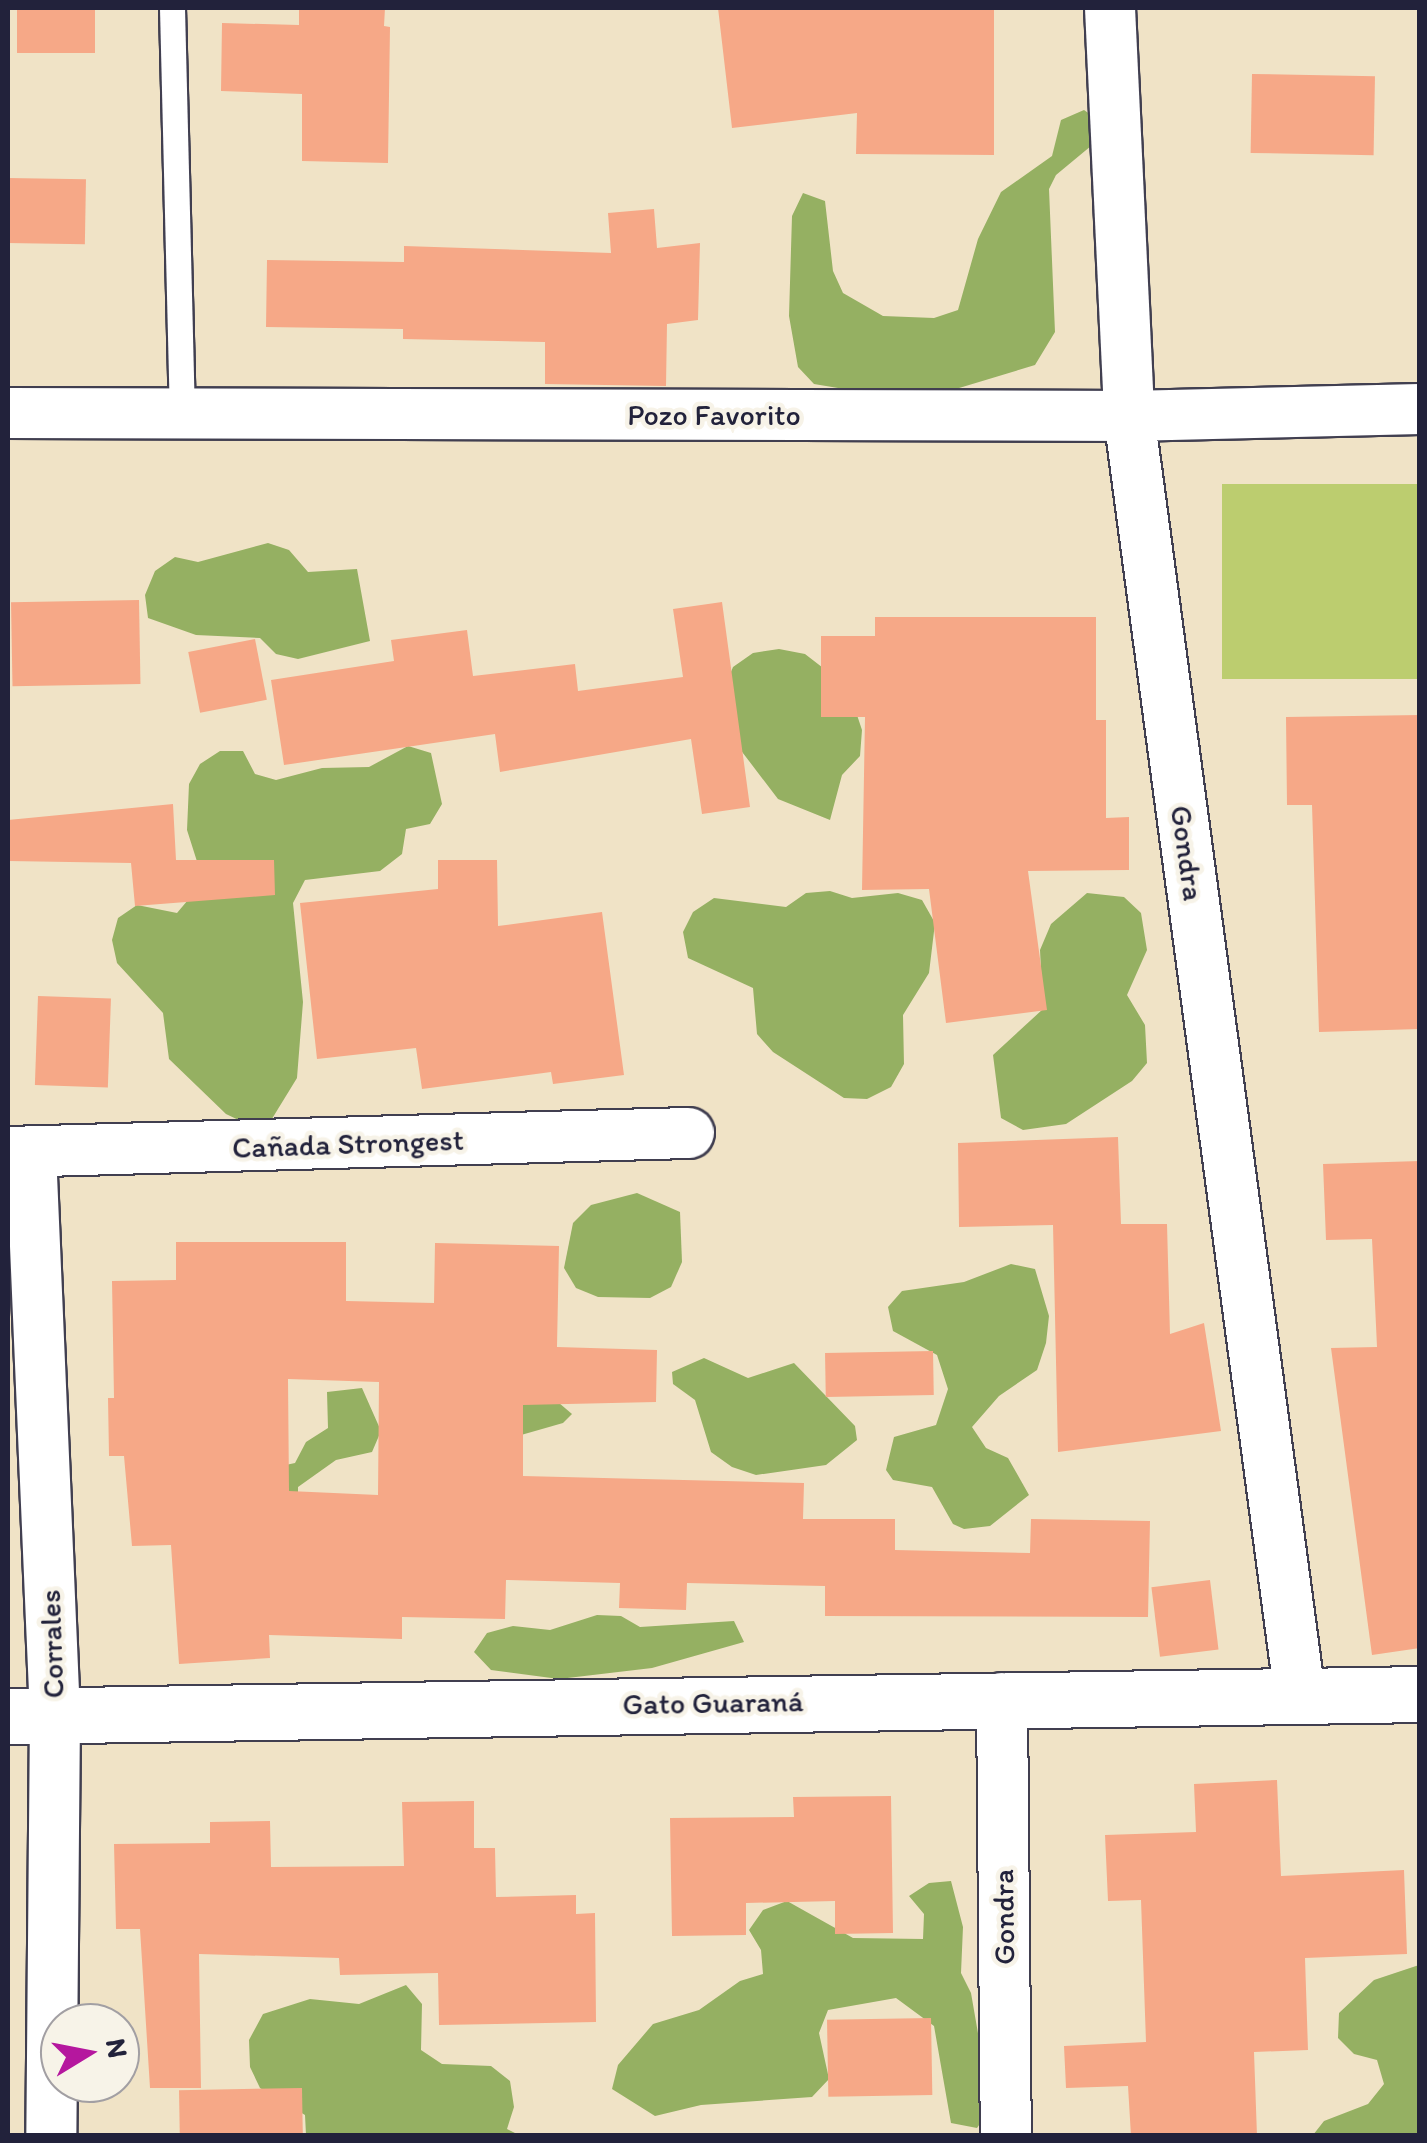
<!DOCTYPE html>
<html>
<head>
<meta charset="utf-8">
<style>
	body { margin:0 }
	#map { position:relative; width:1427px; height:2143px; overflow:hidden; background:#f0e3c6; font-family:Itim,sans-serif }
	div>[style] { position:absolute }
	.green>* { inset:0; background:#bccd6f; transform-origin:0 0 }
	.forest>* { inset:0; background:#95b062 }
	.building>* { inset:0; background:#f6a887; transform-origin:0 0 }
	.roads { filter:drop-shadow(2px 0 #413f50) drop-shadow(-2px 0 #413f50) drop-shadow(0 2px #413f50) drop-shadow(0 -2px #413f50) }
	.lane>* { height:25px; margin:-12.5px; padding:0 12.5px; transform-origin:12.5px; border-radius:12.5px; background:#fff }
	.street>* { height:50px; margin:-25px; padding:0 25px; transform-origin:25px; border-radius:25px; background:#fff }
	.secondary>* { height:55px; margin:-27.5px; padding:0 27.5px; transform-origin:27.5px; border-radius:27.5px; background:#fff }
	span { translate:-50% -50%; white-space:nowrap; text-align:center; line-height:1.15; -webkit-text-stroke:9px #f7f3e8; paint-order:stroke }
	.street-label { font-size:30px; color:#22223b }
	.frame { position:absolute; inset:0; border:10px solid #22223b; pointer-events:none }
	.north { position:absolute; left:40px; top:2003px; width:100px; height:100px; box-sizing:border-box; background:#f7f3e8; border:2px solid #a29fa3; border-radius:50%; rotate:80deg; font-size:28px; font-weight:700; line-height:40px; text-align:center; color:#22223b }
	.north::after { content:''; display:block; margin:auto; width:35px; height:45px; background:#b5179e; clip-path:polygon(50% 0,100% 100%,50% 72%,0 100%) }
</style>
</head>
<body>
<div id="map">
	<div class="green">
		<div style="left:1419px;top:484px;width:195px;height:197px;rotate:90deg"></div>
	</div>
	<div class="forest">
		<div style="clip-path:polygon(1084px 110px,1094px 117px,1097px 141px,1056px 175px,1049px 189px,1055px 332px,1035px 365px,916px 401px,814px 384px,798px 367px,789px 316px,792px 216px,803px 193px,825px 201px,833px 271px,843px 293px,883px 316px,934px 318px,958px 310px,978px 239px,1001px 192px,1052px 156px,1061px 120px)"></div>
		<div style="clip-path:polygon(268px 543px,289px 550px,308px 572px,357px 569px,370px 641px,298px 659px,276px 654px,260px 638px,196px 635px,148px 618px,145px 595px,155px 571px,175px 557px,198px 562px)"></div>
		<div style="clip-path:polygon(779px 649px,805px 654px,827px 671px,855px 709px,862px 730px,860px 756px,842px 775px,830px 820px,778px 799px,733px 740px,722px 694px,733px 667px,753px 653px)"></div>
		<div style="clip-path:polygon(408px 746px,431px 753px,442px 804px,430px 824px,406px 829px,402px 854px,380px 871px,305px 880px,293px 903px,303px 1002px,297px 1078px,270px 1122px,247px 1124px,226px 1114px,169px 1059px,163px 1013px,117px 963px,112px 940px,118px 918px,137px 905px,177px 913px,193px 894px,201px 874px,187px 830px,189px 784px,200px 764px,220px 751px,243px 751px,255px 774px,276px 780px,322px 768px,369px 767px)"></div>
		<div style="clip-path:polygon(830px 891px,852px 898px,898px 893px,922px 900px,935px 923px,929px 973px,903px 1015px,904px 1064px,891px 1087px,867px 1099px,844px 1098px,773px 1052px,757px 1034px,753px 988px,688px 958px,683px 932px,693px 912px,714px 898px,786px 907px,806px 893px)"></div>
		<div style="clip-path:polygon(1087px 893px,1124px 897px,1141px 913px,1147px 950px,1127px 995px,1145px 1025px,1147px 1063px,1132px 1081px,1066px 1124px,1023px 1130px,1001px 1118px,993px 1055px,1043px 1009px,1040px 950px,1051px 924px)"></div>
		<div style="clip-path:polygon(637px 1193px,680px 1212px,682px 1262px,671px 1287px,650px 1298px,598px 1297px,576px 1288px,564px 1268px,573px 1223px,591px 1205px)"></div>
		<div style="clip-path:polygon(1011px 1264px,1035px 1269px,1049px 1316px,1046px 1343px,1037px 1370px,999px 1396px,972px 1427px,986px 1448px,1008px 1458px,1029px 1495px,990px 1526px,964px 1529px,953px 1524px,932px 1487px,893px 1480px,886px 1470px,894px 1437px,936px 1425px,948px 1389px,937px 1355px,893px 1331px,888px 1307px,902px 1291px,964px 1282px)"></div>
		<div style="clip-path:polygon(704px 1358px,748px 1378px,794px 1363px,855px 1426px,857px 1440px,826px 1465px,756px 1475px,732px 1467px,711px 1452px,695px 1400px,673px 1384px,672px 1372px)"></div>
		<div style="clip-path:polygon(362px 1388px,381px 1431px,372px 1452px,336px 1460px,298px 1487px,298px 1499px,258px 1471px,295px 1463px,306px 1442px,328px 1428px,327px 1392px)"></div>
		<div style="clip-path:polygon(552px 1397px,572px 1414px,563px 1423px,504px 1440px,453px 1404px)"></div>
		<div style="clip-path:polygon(597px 1615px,621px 1616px,640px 1627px,734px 1621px,744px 1642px,652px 1668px,559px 1679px,491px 1670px,474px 1652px,487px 1633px,513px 1626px,550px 1630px)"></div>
		<div style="clip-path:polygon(951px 1881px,963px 1927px,961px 1973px,971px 1993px,991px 2108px,977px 2128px,951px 2123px,934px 2026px,896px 1998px,828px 2010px,819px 2033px,829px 2079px,812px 2097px,701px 2105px,655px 2116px,612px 2089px,618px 2065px,653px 2024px,699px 2010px,740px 1981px,763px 1974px,761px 1950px,749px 1930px,763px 1910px,787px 1901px,853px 1938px,923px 1939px,924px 1914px,909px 1896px,929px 1883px)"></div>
		<div style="clip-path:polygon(1419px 1965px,1419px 2135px,1313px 2135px,1324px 2121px,1368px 2104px,1384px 2084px,1377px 2060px,1354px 2054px,1338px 2038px,1339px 2013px,1374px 1980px)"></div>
		<div style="clip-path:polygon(406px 1985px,422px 2004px,421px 2050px,442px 2064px,491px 2066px,510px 2081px,514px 2107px,507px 2129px,519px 2135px,306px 2135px,305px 2115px,260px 2088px,250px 2067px,249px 2040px,263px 2014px,310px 1999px,359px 2004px)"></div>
	</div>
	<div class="building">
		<div style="left:17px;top:8px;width:78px;height:45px"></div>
		<div style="clip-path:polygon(299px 8px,385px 8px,384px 26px,390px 27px,388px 163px,302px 161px,302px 94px,221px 91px,222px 23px,299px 25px)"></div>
		<div style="clip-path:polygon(718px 8px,994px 8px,994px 155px,856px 154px,857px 113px,732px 128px)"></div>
		<div style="left:1252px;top:74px;width:123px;height:79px;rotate:1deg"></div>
		<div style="left:8px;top:178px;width:78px;height:65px;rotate:1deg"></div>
		<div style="clip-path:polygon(654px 209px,657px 248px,700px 243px,698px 320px,667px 324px,666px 386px,545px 384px,545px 342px,403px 339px,403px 329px,266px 327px,267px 260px,404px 262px,404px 246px,611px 253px,608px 213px)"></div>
		<div style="left:139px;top:600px;width:84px;height:128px;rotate:89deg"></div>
		<div style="clip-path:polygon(722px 602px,750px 807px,702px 814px,691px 739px,500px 772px,495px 734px,284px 765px,271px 680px,394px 661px,391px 640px,467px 630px,473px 676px,575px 664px,578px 691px,683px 677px,673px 609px)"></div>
		<div style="clip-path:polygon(875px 617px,1096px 617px,1096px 720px,1106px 720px,1106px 818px,1129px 817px,1129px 870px,1028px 871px,1047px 1010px,946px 1023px,929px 889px,862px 890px,865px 717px,821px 717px,821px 636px,875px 636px)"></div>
		<div style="left:255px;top:639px;width:62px;height:68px;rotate:79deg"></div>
		<div style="clip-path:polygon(1420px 715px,1420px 1029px,1319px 1032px,1312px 805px,1287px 805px,1286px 717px)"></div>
		<div style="clip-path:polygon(173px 804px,176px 860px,274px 860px,275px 895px,135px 906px,131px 863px,8px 861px,8px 820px)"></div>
		<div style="clip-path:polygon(438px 860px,497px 860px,498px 926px,602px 912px,624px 1075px,553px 1084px,551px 1072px,422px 1089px,416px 1048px,317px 1059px,300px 903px,438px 889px)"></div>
		<div style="left:38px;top:996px;width:73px;height:89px;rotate:2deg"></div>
		<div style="clip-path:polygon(1118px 1137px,1121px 1224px,1167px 1224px,1170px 1334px,1204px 1323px,1221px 1431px,1058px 1452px,1053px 1225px,959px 1227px,958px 1143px)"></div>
		<div style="clip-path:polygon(1420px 1161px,1420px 1648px,1372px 1655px,1331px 1348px,1377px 1347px,1372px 1239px,1326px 1240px,1323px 1164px)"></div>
		<div style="clip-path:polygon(evenodd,176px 1242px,346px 1242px,346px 1301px,434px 1303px,435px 1243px,559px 1246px,557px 1347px,657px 1350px,656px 1402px,523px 1405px,523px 1476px,804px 1483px,803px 1519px,895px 1519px,895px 1550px,1030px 1553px,1031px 1519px,1150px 1521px,1148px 1617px,825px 1616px,825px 1586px,687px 1583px,686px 1610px,619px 1608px,620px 1583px,506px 1580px,505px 1619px,402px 1617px,402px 1639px,269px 1635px,270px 1658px,179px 1664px,171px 1545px,132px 1546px,124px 1456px,109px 1456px,108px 1398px,114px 1398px,112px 1281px,176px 1280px,176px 1242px,288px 1379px,379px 1382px,378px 1495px,289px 1491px,288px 1379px)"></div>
		<div style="left:933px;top:1351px;width:44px;height:108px;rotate:89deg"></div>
		<div style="left:1210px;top:1580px;width:70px;height:59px;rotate:83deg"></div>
		<div style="clip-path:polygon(1277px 1780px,1281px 1876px,1404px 1870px,1407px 1954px,1305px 1958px,1308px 2050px,1254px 2052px,1257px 2136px,1131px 2136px,1128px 2086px,1066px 2088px,1064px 2046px,1146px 2042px,1141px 1900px,1108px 1901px,1105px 1835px,1196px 1832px,1194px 1784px)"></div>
		<div style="clip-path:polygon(891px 1796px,893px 1933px,835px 1934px,835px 1901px,746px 1903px,746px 1935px,672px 1936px,670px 1818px,794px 1817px,793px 1797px)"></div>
		<div style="clip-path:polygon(474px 1801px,474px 1848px,495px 1848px,496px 1897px,576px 1895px,576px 1914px,595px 1913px,596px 2022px,439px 2025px,438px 1973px,340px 1975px,339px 1958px,199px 1954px,201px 2088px,150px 2088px,140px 1929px,116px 1929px,114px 1844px,210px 1843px,210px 1822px,270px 1821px,271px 1867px,404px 1866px,402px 1802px)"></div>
		<div style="left:931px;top:2018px;width:77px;height:104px;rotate:89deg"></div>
		<div style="left:302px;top:2088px;width:48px;height:123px;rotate:89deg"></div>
	</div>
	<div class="roads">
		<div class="lane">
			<div style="left:172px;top:8px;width:406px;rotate:88.6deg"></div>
		</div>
		<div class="street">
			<div style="left:1110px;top:8px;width:408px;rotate:87.3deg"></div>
			<div style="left:1129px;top:416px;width:1291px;rotate:82.39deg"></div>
			<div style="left:8px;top:413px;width:1121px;rotate:0.15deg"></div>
			<div style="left:1129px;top:416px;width:291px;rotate:-1.4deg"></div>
			<div style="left:8px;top:1152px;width:681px;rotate:-1.6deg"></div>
			<div style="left:31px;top:1152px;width:564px;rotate:87.56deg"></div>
			<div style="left:55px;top:1715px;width:421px;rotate:90.5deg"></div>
			<div style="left:1002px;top:1698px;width:438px;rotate:89.5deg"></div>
		</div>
		<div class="secondary">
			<div style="left:8px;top:1716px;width:1412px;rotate:-0.89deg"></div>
		</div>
	</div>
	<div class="street-label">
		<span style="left:714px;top:415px">Pozo Favorito</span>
		<span style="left:1187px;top:853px;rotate:82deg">Gondra</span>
		<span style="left:348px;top:1144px;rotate:-2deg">Cañada Strongest</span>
		<span style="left:52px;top:1644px;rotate:-92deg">Corrales</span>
		<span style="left:713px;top:1703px;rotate:-1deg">Gato Guaraná</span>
		<span style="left:1004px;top:1917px;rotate:-91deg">Gondra</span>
	</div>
	<div class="frame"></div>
	<div class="north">N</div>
</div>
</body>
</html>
